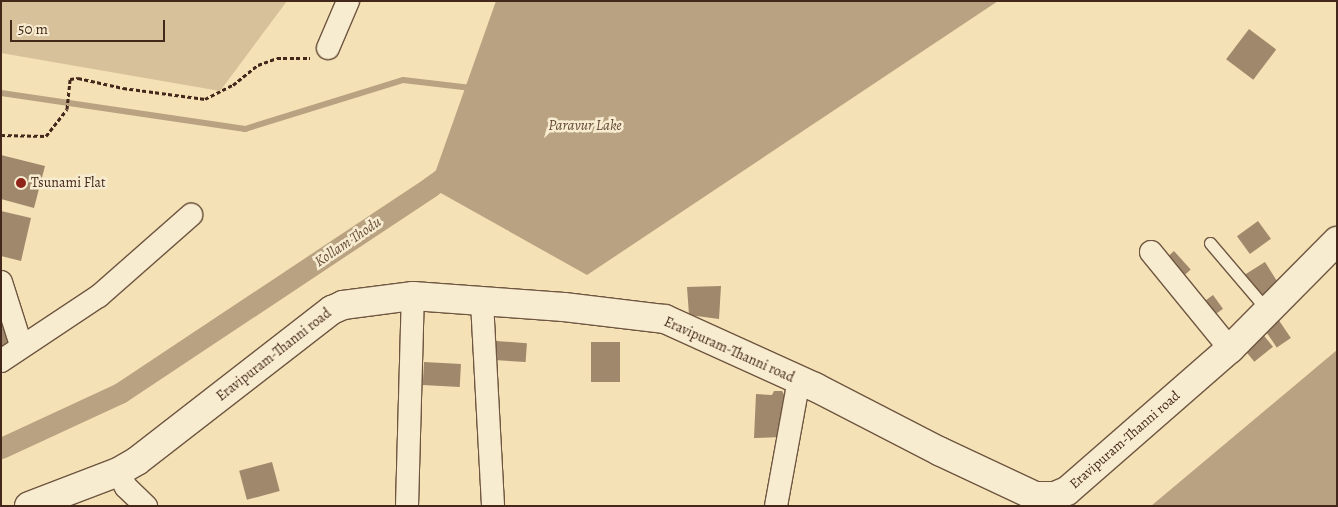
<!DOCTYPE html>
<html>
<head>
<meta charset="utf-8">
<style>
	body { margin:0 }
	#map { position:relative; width:1338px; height:507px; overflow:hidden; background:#f4e1b6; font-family:Alegreya,serif }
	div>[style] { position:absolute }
	.green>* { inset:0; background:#d6c19b }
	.water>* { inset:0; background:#b8a281 }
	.stream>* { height:6px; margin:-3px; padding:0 3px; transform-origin:3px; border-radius:3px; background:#b8a281 }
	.canal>* { height:21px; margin:-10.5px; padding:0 10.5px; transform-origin:10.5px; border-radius:10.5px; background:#b8a281 }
	.building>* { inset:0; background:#9f886b; transform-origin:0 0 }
	.path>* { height:3px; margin-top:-1.5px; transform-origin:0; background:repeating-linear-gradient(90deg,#43271a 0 4px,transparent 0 6.5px) }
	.roads { filter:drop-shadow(1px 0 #6f5641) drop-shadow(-1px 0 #6f5641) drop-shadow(0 1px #6f5641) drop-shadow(0 -1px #6f5641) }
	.lane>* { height:11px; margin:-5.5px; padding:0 5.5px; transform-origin:5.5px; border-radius:5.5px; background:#f8ecd0 }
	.street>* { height:22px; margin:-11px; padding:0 11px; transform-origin:11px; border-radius:11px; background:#f8ecd0 }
	.secondary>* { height:28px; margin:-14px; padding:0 14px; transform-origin:14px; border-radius:14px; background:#f8ecd0 }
	.dots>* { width:14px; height:14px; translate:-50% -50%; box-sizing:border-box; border:2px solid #f8ecd0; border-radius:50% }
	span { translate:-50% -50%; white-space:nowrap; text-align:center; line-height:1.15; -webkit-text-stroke:5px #f8ecd0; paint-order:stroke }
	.poi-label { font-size:14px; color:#43271a }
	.left { translate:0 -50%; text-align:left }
	.street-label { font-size:14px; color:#43271a }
	.water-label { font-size:15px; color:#664c39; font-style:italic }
	.frame { position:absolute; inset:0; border:2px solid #43271a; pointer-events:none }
	.scale { position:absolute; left:10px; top:20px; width:155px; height:22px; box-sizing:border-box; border:2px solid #43271a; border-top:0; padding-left:6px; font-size:15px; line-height:18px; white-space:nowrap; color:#43271a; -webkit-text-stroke:4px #f8ecd0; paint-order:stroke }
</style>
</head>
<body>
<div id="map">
	<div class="green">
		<div style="clip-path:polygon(1px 1px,287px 1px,220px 91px,1px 53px)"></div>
	</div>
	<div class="water">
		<div style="clip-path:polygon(496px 1px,998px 1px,587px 275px,430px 187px)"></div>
		<div style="clip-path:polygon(1337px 350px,1337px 506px,1151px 506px)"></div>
	</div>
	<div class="stream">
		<div style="left:1px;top:93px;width:247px;rotate:8.4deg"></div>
		<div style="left:245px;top:129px;width:165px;rotate:-17.2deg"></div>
		<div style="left:403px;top:80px;width:69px;rotate:6.6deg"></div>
	</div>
	<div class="canal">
		<div style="left:1px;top:448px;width:131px;rotate:-24.8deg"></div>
		<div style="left:120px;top:393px;width:372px;rotate:-33.6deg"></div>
		<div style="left:430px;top:187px;width:29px;rotate:-36deg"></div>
	</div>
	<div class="building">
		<div style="left:1249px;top:29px;width:34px;height:38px;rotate:37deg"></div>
		<div style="clip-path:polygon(1px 155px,45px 166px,34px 208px,1px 199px)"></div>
		<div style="clip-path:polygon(1px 211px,31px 218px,21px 261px,1px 256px)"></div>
		<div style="left:1258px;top:221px;width:22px;height:26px;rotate:54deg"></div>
		<div style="left:1174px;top:251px;width:25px;height:14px;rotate:48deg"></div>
		<div style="left:1265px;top:262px;width:31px;height:24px;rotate:58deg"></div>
		<div style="clip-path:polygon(721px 286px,719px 319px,689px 315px,687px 287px)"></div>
		<div style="left:1213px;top:295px;width:17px;height:16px;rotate:54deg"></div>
		<div style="clip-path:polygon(1px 318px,13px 346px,1px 350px)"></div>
		<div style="left:1278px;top:319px;width:23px;height:17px;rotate:56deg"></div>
		<div style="left:1261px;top:332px;width:19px;height:24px;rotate:51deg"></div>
		<div style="left:496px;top:341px;width:31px;height:19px;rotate:4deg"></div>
		<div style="left:591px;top:342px;width:29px;height:40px"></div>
		<div style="left:424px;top:362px;width:37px;height:23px;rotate:3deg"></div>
		<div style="clip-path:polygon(774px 391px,782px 391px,788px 401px,784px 437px,754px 438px,756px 394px,772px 395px)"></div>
		<div style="left:272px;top:462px;width:30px;height:34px;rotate:75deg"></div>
	</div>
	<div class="path">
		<div style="left:1px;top:135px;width:45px;rotate:1.3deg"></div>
		<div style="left:46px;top:136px;width:34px;rotate:-52deg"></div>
		<div style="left:67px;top:109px;width:30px;rotate:-84deg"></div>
		<div style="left:70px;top:79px;width:8px;rotate:-7deg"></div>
		<div style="left:78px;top:78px;width:46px;rotate:12.5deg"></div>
		<div style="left:123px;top:88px;width:83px;rotate:7.6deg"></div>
		<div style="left:205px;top:99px;width:31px;rotate:-27deg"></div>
		<div style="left:233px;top:85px;width:32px;rotate:-39deg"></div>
		<div style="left:258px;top:65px;width:20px;rotate:-20deg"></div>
		<div style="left:277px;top:58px;width:33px"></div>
	</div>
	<div class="roads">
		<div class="lane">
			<div style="left:1210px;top:243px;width:88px;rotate:49.6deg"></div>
		</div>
		<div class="street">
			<div style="left:328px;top:48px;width:51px;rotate:-66.9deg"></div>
			<div style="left:1151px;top:252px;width:125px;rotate:50.8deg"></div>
			<div style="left:1px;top:282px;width:66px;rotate:72.4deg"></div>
			<div style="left:482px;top:302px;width:204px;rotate:86.9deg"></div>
			<div style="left:1px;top:361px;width:118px;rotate:-33.6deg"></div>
			<div style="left:99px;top:296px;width:123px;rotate:-41.4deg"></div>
			<div style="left:118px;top:472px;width:17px;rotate:62deg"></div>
			<div style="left:126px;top:487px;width:28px;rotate:44deg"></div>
			<div style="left:407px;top:506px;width:210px;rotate:-88.4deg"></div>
			<div style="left:776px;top:506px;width:128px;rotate:-79.7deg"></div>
		</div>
		<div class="secondary">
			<div style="left:29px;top:506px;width:95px;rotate:-20.9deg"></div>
			<div style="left:118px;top:472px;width:22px;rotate:-30deg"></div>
			<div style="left:137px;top:461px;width:247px;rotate:-37.8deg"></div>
			<div style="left:332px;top:310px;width:12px;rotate:-24deg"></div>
			<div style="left:343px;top:305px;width:71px;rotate:-7.3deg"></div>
			<div style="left:413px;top:296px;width:151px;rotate:4.2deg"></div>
			<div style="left:564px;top:307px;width:102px;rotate:6.8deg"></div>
			<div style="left:665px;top:319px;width:165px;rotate:24.4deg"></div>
			<div style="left:815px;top:387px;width:140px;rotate:27.3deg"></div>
			<div style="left:939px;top:451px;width:106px;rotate:25.1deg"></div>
			<div style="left:1035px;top:496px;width:20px"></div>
			<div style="left:1055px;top:496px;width:13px;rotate:-23deg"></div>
			<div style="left:1067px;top:491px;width:216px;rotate:-41.1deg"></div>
			<div style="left:1230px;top:349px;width:152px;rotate:-45.3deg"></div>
		</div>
	</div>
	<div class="dots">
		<div style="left:21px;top:183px;background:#8f2418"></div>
	</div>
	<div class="poi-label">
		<span class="left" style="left:31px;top:183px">Tsunami Flat</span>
	</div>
	<div class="street-label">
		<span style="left:729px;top:350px;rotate:24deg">Eravipuram-Thanni road</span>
		<span style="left:274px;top:355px;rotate:-38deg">Eravipuram-Thanni road</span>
		<span style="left:1125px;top:440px;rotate:-41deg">Eravipuram-Thanni road</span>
	</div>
	<div class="water-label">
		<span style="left:585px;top:126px">Paravur Lake</span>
		<span style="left:348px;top:242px;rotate:-34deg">Kollam Thodu</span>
	</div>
	<div class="frame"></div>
	<div class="scale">50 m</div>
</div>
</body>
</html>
